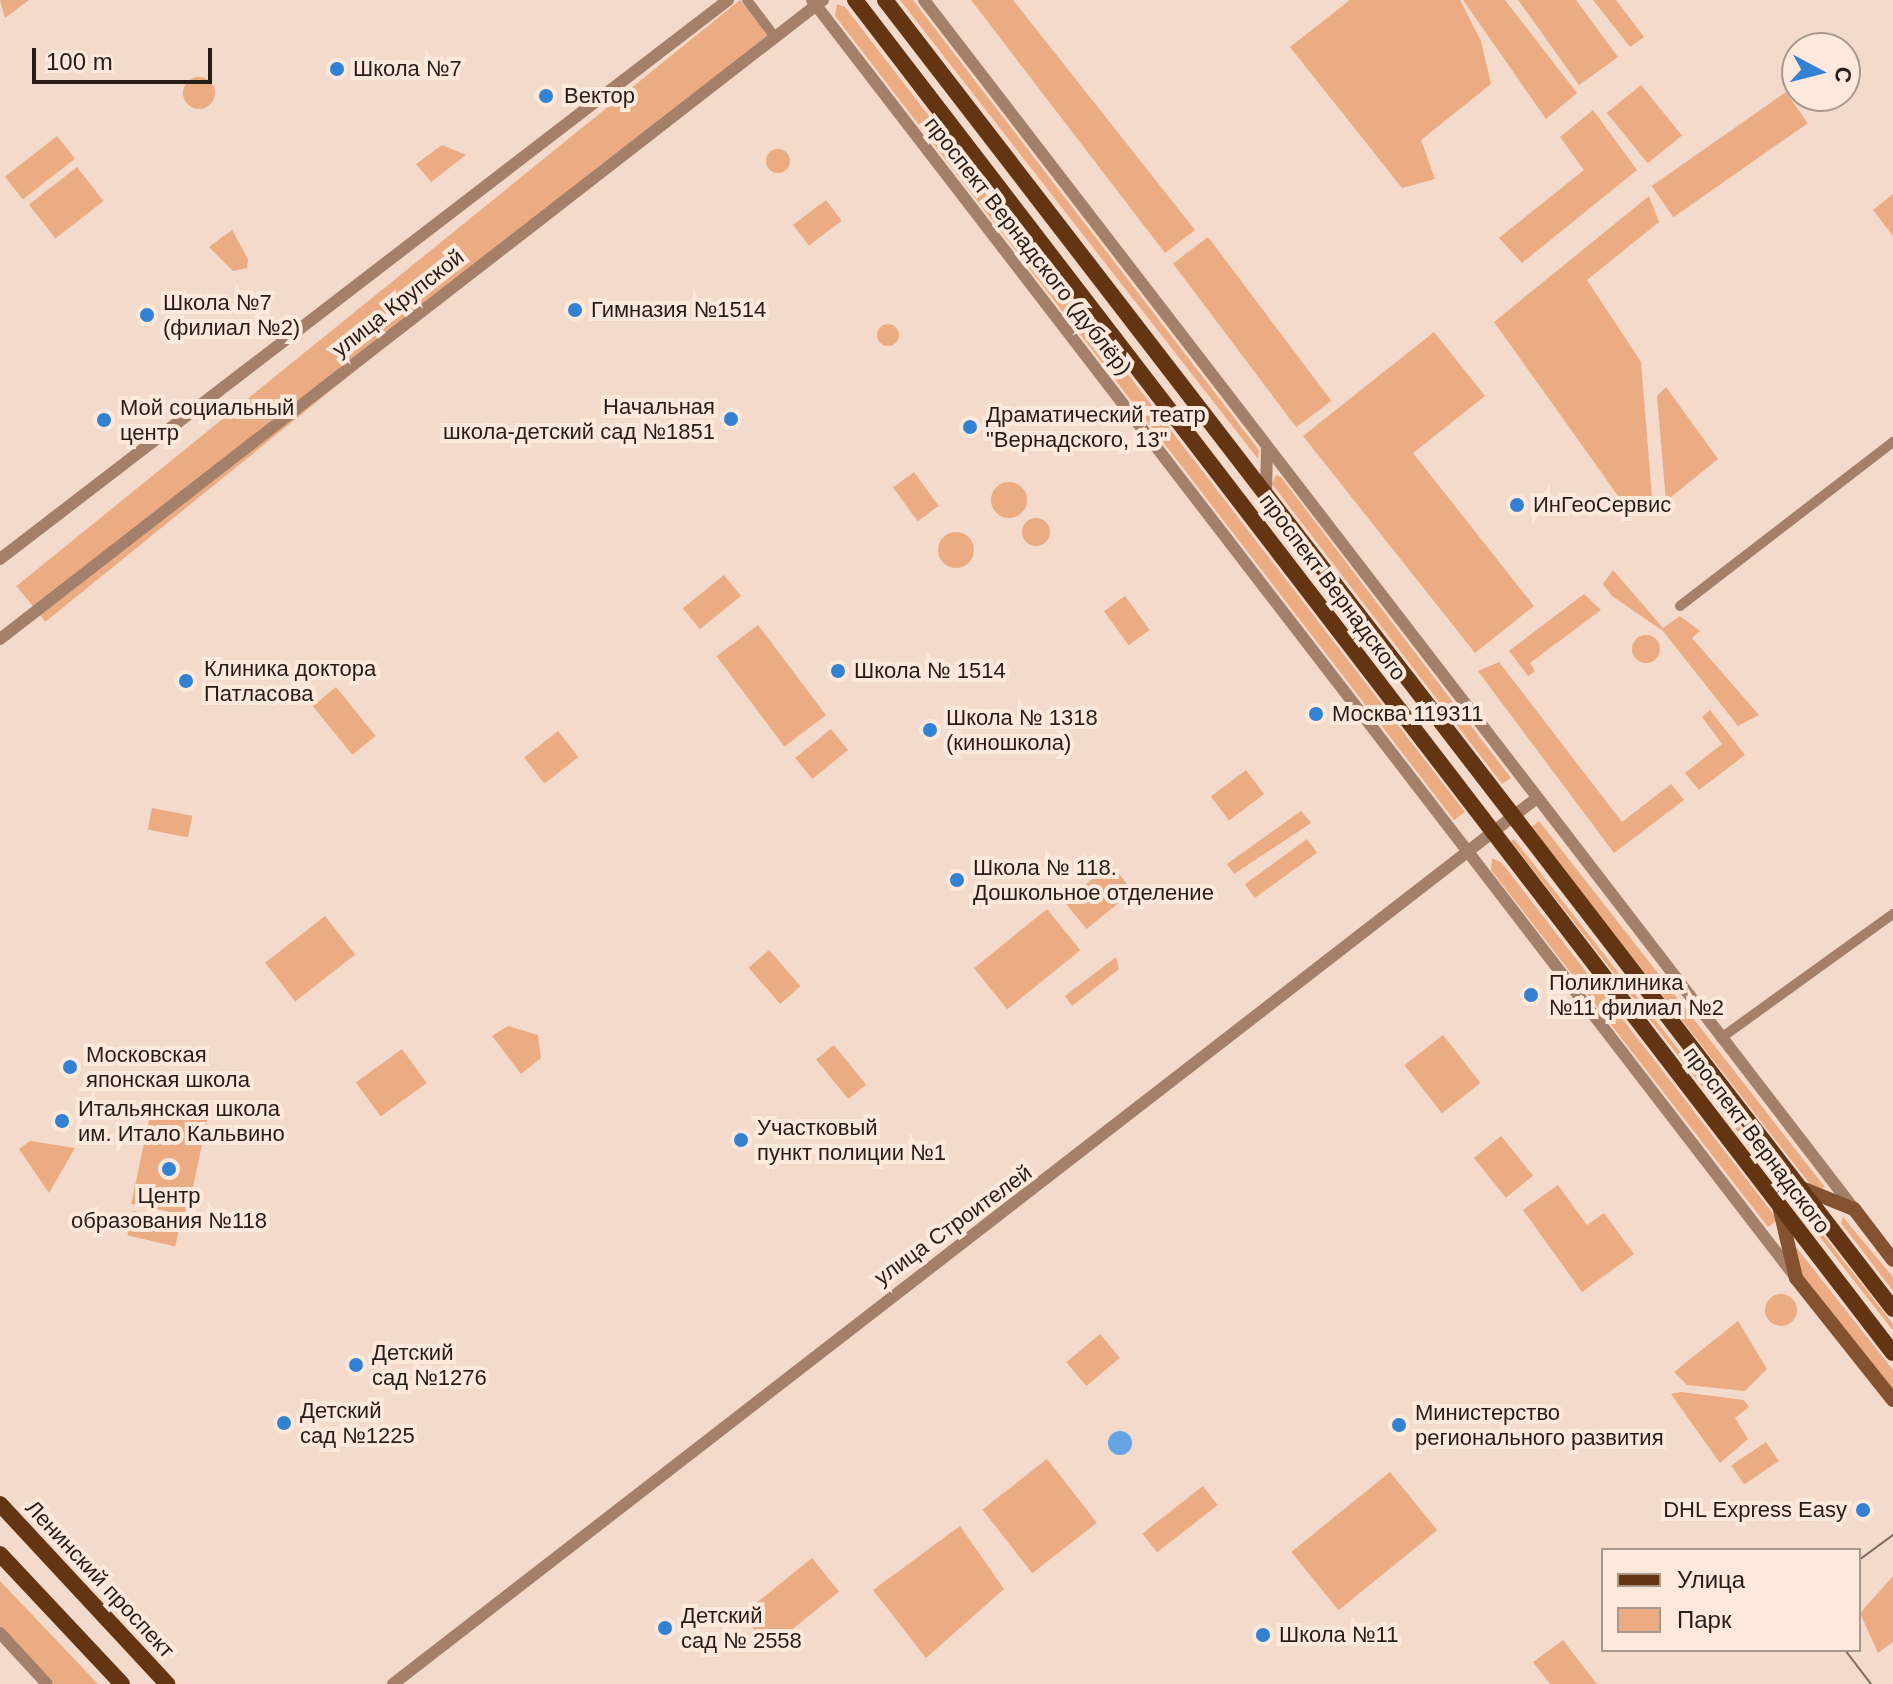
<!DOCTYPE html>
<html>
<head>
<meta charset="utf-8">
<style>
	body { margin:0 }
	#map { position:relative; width:1893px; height:1684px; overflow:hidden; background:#f4daca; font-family:Arial,sans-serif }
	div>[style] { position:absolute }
	.green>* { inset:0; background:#ebac84; transform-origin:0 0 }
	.round { border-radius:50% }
	.water>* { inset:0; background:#65a3e7 }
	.minor>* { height:10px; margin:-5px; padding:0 5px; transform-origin:5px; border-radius:5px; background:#a4806b }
	.tertiary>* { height:12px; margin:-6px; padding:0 6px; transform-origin:6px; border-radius:6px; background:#a4806b }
	.secondary>* { height:14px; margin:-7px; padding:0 7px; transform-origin:7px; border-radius:7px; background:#845231 }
	.primary>* { height:16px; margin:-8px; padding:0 8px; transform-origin:8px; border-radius:8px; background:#643513 }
	.tram>* { height:2px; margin:-1px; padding:0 1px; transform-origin:1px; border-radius:1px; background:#7a6a60 }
	.dots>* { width:22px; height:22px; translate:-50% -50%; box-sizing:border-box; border:4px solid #fde8dc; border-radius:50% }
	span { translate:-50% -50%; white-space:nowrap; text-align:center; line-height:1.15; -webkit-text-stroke:8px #fde8dc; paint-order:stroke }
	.poi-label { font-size:22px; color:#261d17 }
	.left { translate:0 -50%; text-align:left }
	.right { translate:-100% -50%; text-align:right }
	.street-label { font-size:22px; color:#261d17 }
	.legend { position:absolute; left:1601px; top:1548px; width:260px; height:104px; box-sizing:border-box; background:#fde8dc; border:2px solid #a7978d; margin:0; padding:10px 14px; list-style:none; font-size:24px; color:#261d17 }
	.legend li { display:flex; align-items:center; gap:16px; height:40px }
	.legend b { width:40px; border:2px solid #a7978d }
	.north { position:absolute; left:1781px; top:32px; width:80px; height:80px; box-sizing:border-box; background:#fde8dc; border:2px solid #a7978d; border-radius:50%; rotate:97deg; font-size:22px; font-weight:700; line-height:32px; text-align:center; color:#261d17 }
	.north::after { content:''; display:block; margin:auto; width:28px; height:36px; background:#3381d2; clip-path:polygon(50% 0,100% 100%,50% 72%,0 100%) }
	.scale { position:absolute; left:32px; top:48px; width:180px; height:36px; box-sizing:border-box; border:4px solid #261d17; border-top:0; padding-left:10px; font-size:24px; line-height:28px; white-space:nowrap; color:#261d17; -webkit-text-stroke:6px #fde8dc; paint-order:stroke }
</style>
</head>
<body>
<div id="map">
	<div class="green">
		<div style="clip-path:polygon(0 0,29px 0,5px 18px)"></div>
		<div style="left:740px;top:0;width:46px;height:931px;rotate:51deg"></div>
		<div style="clip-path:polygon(900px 0,913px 0,1259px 450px,1258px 459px)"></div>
		<div style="clip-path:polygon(971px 0,1013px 0,1195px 230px,1165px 253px)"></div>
		<div style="clip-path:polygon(1350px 0,1460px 0,1481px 41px,1491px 84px,1421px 140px,1435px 179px,1402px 188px,1290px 47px)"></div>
		<div style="clip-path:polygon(1463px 0,1505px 0,1577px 93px,1546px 119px)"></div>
		<div style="clip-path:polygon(1518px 0,1576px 0,1618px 57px,1579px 85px)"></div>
		<div style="clip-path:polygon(1593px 0,1616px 0,1644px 37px,1630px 47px)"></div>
		<div style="clip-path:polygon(837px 4px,845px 7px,1465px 812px,1454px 820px,835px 16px)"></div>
		<div class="round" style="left:183px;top:77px;width:32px;height:32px"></div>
		<div style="left:1641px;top:85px;width:65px;height:44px;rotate:51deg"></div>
		<div style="left:1786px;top:92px;width:38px;height:164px;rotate:55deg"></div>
		<div style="clip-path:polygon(1593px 110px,1637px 170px,1522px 263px,1499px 238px,1584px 170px,1560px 137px)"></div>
		<div style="left:57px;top:136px;width:29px;height:66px;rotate:52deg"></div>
		<div style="clip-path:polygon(442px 145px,466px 155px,431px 182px,416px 164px)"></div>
		<div class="round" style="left:766px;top:149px;width:24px;height:24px"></div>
		<div style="left:77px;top:167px;width:43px;height:61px;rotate:52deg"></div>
		<div style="clip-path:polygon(1893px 194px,1893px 236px,1873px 210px)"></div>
		<div style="clip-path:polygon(1649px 196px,1659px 222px,1587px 280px,1641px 362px,1652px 498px,1631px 514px,1494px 322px)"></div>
		<div style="left:826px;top:200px;width:26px;height:41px;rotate:53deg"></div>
		<div style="clip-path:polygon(232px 230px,248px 259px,247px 268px,233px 271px,209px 247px)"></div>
		<div style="left:1208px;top:237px;width:205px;height:44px;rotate:53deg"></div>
		<div class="round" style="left:877px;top:324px;width:22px;height:22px"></div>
		<div style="clip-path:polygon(1434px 332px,1485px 396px,1413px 453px,1534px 606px,1475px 653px,1303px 436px)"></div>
		<div style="clip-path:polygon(1666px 387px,1718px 459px,1666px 501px,1657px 396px)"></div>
		<div style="left:914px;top:472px;width:42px;height:26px;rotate:54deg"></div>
		<div style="clip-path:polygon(1276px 475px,1281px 477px,1511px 778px,1502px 784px,1272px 484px)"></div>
		<div class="round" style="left:991px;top:482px;width:36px;height:36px"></div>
		<div class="round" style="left:1022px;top:518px;width:28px;height:28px"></div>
		<div class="round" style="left:938px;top:532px;width:36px;height:36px"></div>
		<div style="clip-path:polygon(1613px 570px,1663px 628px,1680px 616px,1700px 631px,1692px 638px,1759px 715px,1738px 726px,1663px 631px,1612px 596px,1603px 584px)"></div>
		<div style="left:724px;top:575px;width:27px;height:53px;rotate:51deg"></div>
		<div style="clip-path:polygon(1584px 594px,1601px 610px,1530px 663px,1535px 671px,1528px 676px,1509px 651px)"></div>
		<div style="left:1125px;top:596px;width:42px;height:26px;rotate:54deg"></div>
		<div style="left:758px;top:625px;width:113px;height:52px;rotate:53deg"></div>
		<div class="round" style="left:1632px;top:635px;width:28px;height:28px"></div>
		<div style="clip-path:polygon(1499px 662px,1622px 822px,1671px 784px,1684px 800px,1614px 853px,1478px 671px)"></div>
		<div style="left:336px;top:687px;width:63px;height:30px;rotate:51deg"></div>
		<div style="clip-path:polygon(1710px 710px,1745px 755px,1699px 790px,1685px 773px,1722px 744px,1702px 717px)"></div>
		<div style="left:831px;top:729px;width:27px;height:46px;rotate:51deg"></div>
		<div style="left:558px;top:731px;width:33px;height:43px;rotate:52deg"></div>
		<div style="left:1246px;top:770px;width:30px;height:44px;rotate:53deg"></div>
		<div style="left:152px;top:808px;width:41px;height:22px;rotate:11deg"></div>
		<div style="clip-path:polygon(1301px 811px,1311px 823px,1234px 874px,1227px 864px)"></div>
		<div style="left:1539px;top:821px;width:464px;height:10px;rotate:52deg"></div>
		<div style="left:1307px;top:839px;width:17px;height:77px;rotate:54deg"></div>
		<div style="left:1514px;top:839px;width:619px;height:4px;rotate:52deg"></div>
		<div style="clip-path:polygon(1492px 858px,1502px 863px,1778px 1220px,1768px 1227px,1491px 870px)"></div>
		<div style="left:1111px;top:864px;width:35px;height:60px;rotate:51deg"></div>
		<div style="left:1047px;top:909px;width:53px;height:94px;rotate:51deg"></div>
		<div style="left:325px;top:916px;width:49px;height:76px;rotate:52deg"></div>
		<div style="left:769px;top:950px;width:48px;height:27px;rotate:49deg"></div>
		<div style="clip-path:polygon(1116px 957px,1119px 969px,1072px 1006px,1065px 996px)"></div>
		<div style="clip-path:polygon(508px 1026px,538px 1035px,541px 1058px,521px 1074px,492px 1036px)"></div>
		<div style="left:1443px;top:1035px;width:61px;height:49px;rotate:52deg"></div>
		<div style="left:834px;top:1045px;width:51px;height:23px;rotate:51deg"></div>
		<div style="left:402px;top:1049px;width:42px;height:57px;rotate:54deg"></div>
		<div style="left:153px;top:1101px;width:57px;height:105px;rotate:12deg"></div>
		<div style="left:1501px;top:1136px;width:51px;height:35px;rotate:51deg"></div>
		<div style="clip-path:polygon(30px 1141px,75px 1148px,49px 1193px,19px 1149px)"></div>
		<div style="clip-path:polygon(1558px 1185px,1587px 1225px,1604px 1213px,1634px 1254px,1582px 1292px,1523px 1210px)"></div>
		<div style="left:133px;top:1211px;width:49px;height:25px;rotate:13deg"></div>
		<div style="clip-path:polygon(1843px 1217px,1893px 1277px,1893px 1291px,1841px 1223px)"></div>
		<div style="clip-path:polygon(1796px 1247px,1893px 1370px,1893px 1391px,1801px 1273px)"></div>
		<div class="round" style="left:1765px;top:1294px;width:32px;height:32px"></div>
		<div style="clip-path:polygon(1738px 1321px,1767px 1369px,1745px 1391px,1687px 1385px,1674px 1372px)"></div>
		<div style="left:1100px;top:1334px;width:31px;height:44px;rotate:50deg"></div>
		<div style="clip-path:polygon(1681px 1392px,1744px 1400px,1749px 1407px,1735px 1418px,1748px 1439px,1720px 1463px,1671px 1394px)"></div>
		<div style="left:1766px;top:1442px;width:23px;height:42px;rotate:56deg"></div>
		<div style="left:1047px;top:1459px;width:81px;height:82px;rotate:52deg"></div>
		<div style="left:1390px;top:1472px;width:75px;height:127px;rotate:51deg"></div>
		<div style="left:1203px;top:1486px;width:24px;height:77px;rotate:52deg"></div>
		<div style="clip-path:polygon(960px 1526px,1004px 1589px,926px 1658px,873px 1590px)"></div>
		<div style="left:812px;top:1558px;width:43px;height:90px;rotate:51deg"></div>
		<div style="clip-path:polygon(1893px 1576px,1893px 1642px,1878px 1653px,1860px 1613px)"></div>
		<div style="clip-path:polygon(0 1581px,98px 1684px,54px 1684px,0 1626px)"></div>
		<div style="clip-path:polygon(1563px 1640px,1579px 1661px,1597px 1684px,1550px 1684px,1533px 1662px)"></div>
	</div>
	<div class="water">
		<div class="round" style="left:1108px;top:1431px;width:24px;height:24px"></div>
	</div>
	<div class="minor">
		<div style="left:747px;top:0;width:46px;rotate:52.9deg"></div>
		<div style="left:1680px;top:606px;width:269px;rotate:-37.6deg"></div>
		<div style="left:1721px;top:1038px;width:212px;rotate:-35.8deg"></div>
	</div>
	<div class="tertiary">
		<div style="left:812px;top:0;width:1609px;rotate:52.4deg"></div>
		<div style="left:924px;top:0;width:1525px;rotate:52.43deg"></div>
		<div style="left:1266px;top:495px;width:47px;rotate:-88.8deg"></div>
		<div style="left:0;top:559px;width:918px;rotate:-37.52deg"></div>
		<div style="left:0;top:639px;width:1042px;rotate:-37.83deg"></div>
		<div style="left:0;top:1633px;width:69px;rotate:47.3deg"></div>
		<div style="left:393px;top:1684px;width:1447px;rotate:-37.76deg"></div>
	</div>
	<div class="secondary">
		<div style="left:1799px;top:1187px;width:59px;rotate:21.8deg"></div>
		<div style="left:1854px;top:1209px;width:64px;rotate:52.6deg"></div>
		<div style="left:1779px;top:1206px;width:74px;rotate:76.7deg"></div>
		<div style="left:1796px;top:1278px;width:156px;rotate:51.5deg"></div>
	</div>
	<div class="primary">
		<div style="left:855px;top:0;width:1705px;rotate:52.51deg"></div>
		<div style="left:885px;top:0;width:1652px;rotate:52.4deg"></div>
		<div style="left:0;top:1504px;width:246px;rotate:47.1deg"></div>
		<div style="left:0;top:1554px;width:178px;rotate:46.8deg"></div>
	</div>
	<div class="tram">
		<div style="left:1859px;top:1560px;width:42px;rotate:-36.3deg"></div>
		<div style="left:1845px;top:1650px;width:43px;rotate:52.6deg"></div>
	</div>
	<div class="dots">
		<div style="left:337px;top:69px;background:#3381d2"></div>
		<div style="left:546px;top:96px;background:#3381d2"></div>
		<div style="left:575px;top:310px;background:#3381d2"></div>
		<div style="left:147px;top:315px;background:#3381d2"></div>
		<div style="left:731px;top:419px;background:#3381d2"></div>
		<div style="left:104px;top:420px;background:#3381d2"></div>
		<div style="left:970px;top:427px;background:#3381d2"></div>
		<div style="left:1517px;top:505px;background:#3381d2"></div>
		<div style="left:838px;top:671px;background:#3381d2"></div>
		<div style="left:186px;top:681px;background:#3381d2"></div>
		<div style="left:1316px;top:714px;background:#3381d2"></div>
		<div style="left:930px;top:730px;background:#3381d2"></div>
		<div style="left:957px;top:880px;background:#3381d2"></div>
		<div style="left:1531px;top:995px;background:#3381d2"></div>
		<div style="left:70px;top:1067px;background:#3381d2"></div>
		<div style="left:62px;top:1121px;background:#3381d2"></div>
		<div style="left:741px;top:1140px;background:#3381d2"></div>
		<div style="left:169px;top:1169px;background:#3381d2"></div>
		<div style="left:356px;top:1365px;background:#3381d2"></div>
		<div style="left:284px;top:1423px;background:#3381d2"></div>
		<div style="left:1399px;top:1425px;background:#3381d2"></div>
		<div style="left:1863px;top:1510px;background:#3381d2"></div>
		<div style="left:665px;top:1628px;background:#3381d2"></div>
		<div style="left:1263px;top:1635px;background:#3381d2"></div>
	</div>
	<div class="poi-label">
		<span class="left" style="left:353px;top:69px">Школа №7</span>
		<span class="left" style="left:564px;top:96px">Вектор</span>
		<span class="left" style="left:163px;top:315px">Школа №7<br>(филиал №2)</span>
		<span class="left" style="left:591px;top:310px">Гимназия №1514</span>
		<span class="right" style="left:715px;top:419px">Начальная<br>школа-детский сад №1851</span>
		<span class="left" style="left:120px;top:420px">Мой социальный<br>центр</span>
		<span class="left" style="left:986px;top:427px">Драматический театр<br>"Вернадского, 13"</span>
		<span class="left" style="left:1533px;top:505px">ИнГеоСервис</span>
		<span class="left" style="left:204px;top:681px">Клиника доктора<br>Патласова</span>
		<span class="left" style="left:854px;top:671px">Школа № 1514</span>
		<span class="left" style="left:1332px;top:714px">Москва 119311</span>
		<span class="left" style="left:946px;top:730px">Школа № 1318<br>(киношкола)</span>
		<span class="left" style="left:973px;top:880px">Школа № 118.<br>Дошкольное отделение</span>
		<span class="left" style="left:1549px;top:995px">Поликлиника<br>№11 филиал №2</span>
		<span class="left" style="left:86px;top:1067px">Московская<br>японская школа</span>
		<span class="left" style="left:78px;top:1121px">Итальянская школа<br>им. Итало Кальвино</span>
		<span class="left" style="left:757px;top:1140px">Участковый<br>пункт полиции №1</span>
		<span style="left:169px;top:1208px">Центр<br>образования №118</span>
		<span class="left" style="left:372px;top:1365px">Детский<br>сад №1276</span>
		<span class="left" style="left:300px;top:1423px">Детский<br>сад №1225</span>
		<span class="left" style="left:1415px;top:1425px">Министерство<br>регионального развития</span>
		<span class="right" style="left:1847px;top:1510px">DHL Express Easy</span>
		<span class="left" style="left:681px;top:1628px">Детский<br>сад № 2558</span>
		<span class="left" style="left:1279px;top:1635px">Школа №11</span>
	</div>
	<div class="street-label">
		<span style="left:1028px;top:246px;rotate:52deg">проспект Вернадского (дублёр)</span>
		<span style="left:398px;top:303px;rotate:-38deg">улица Крупской</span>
		<span style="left:1333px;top:587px;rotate:53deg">проспект Вернадского</span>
		<span style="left:1757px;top:1140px;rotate:53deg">проспект Вернадского</span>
		<span style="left:953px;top:1225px;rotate:-36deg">улица Строителей</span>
		<span style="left:100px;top:1579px;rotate:47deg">Ленинский проспект</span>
	</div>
	<ul class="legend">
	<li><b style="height:10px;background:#643513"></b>Улица</li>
	<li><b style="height:22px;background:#ebac84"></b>Парк</li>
	</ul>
	<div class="north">С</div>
	<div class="scale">100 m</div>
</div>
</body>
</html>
